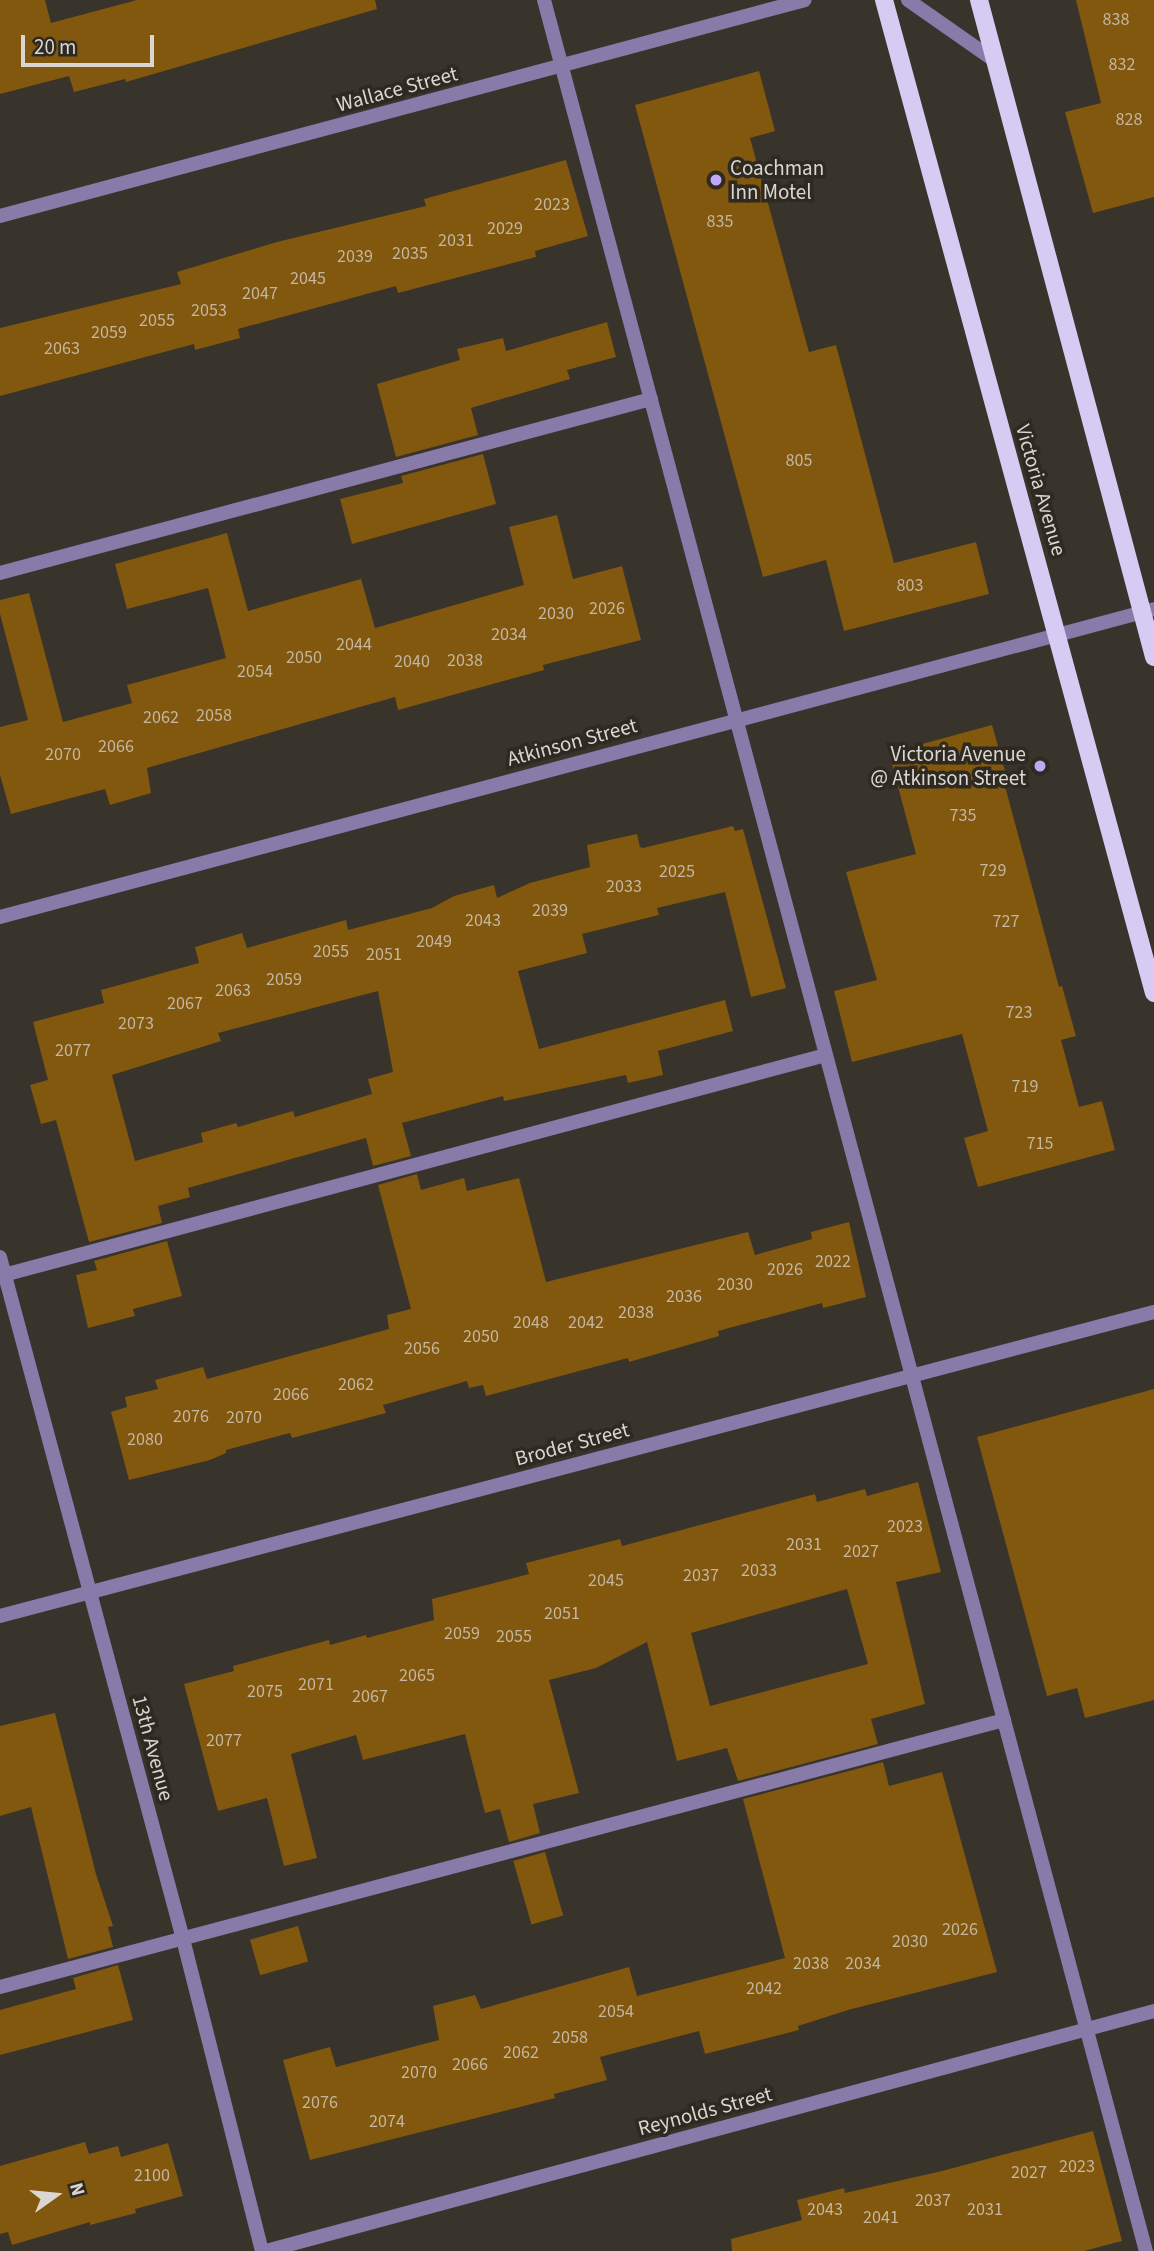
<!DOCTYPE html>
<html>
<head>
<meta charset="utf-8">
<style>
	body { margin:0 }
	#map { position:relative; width:1154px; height:2251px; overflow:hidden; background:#38332b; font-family:"Source Sans 3",sans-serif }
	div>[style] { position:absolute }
	.building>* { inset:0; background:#82570e; transform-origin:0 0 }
	.lane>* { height:14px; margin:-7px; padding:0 7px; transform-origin:7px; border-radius:7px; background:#887aa9 }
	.street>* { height:14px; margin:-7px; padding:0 7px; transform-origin:7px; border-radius:7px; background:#887aa9 }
	.primary>* { height:18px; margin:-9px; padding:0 9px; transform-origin:9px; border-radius:9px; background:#d6cbf2 }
	.dots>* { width:19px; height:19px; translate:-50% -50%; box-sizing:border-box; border:4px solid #2e2921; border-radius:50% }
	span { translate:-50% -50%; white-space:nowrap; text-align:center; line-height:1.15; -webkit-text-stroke:7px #2e2921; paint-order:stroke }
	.number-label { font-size:18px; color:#c4b6a0 }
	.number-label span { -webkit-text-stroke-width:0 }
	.street-label { font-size:21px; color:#dad6d1 }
	.poi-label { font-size:21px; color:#dad6d1 }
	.left { translate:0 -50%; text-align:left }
	.right { translate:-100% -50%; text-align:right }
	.north { position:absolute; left:21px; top:2160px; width:70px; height:70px; -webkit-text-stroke:5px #2e2921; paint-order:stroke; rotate:75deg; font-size:19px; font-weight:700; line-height:28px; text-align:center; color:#dad6d1 }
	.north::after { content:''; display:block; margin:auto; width:24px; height:32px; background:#dad6d1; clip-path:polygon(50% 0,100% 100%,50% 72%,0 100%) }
	.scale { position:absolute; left:21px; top:35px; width:133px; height:32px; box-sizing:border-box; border:4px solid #dad6d1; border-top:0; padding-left:9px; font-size:21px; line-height:24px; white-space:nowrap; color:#dad6d1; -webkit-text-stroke:5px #2e2921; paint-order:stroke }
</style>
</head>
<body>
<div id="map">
	<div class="building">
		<div style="clip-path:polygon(0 0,45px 0,51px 23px,137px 0,375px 0,377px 9px,126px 82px,125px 79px,74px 92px,69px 76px,0 94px)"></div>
		<div style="clip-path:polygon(1076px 0,1154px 0,1154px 197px,1093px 213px,1065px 112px,1101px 103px)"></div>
		<div style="clip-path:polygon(759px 71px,775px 131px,750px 138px,809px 352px,836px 345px,894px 563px,976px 542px,989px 594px,844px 631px,826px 560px,763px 577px,635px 105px)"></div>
		<div style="clip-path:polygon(566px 160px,588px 236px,535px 251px,536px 257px,398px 293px,396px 286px,238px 329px,240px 338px,195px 350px,194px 344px,0 396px,0 328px,181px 284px,177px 272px,277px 242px,426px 206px,424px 199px)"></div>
		<div style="clip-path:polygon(607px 322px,616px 357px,567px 370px,570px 379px,471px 408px,478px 435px,396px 457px,377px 384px,460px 360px,457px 349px,503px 338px,506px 351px)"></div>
		<div style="clip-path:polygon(483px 454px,496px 504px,352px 544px,340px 499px,403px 483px,401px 476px)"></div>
		<div style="clip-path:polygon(557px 515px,573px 579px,622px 566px,641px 640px,543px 665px,544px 670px,398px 710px,395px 697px,147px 768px,151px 793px,110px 805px,105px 789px,11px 814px,0 775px,0 727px,28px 720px,0 614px,0 600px,29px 593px,63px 722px,132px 703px,127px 685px,226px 658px,208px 588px,127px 609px,115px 564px,227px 533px,248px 611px,361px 579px,375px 628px,524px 585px,509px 527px)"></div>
		<div style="clip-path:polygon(992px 725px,1006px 774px,1002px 775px,1059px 987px,1062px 986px,1076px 1036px,1061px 1040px,1079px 1107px,1102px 1101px,1115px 1150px,978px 1187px,964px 1138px,988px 1131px,962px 1034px,852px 1062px,834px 991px,877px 980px,846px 872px,916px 854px,889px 753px)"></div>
		<div style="clip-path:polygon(evenodd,733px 826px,735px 831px,743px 829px,786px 988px,751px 997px,725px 892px,657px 908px,659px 915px,582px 934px,587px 953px,518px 971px,539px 1049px,725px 1000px,733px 1031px,658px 1051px,663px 1075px,628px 1083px,626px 1075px,504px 1101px,503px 1096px,402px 1123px,411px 1156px,373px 1166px,366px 1138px,188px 1188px,190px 1197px,158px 1206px,162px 1223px,89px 1242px,56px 1120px,41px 1124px,30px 1085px,48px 1080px,33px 1022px,104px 1003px,101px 990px,199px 963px,195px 947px,242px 933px,247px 948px,346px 920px,348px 930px,432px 908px,454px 896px,494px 885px,497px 898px,530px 883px,590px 867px,587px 845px,637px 834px,640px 847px,643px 848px,733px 826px,378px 991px,393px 1072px,368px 1079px,372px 1094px,295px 1117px,293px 1111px,238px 1127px,236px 1123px,201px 1133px,203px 1142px,135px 1161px,112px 1075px,221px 1041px,218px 1033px,378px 991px)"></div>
		<div style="clip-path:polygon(417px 1174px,421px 1190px,464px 1178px,467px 1191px,519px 1178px,546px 1282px,748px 1232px,755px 1255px,812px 1239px,811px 1232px,849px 1222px,866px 1297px,823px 1308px,822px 1303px,718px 1331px,719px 1336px,629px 1362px,628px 1358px,486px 1396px,483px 1385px,469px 1388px,467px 1381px,383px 1405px,386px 1413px,292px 1438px,290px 1433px,226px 1450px,226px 1453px,210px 1460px,129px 1480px,111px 1412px,127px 1407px,125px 1397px,158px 1389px,155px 1380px,203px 1367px,207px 1379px,389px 1329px,387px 1315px,411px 1309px,378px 1185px)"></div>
		<div style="clip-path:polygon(167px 1241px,182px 1296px,133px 1309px,135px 1316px,88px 1328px,76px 1275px,97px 1270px,94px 1261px)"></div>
		<div style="clip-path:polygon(1154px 1389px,1154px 1700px,1085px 1718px,1077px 1688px,1047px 1696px,977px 1437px)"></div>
		<div style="clip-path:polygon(evenodd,918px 1482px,941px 1572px,896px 1582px,925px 1704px,871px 1719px,878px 1744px,738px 1781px,727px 1748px,677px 1761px,647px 1642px,596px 1668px,549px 1680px,579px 1793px,533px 1804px,540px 1833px,509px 1842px,500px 1809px,485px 1813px,465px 1734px,363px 1760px,356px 1735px,291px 1754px,317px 1858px,284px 1866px,267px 1798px,218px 1811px,184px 1684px,234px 1671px,233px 1666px,329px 1640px,330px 1645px,366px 1635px,367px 1638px,434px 1620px,432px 1599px,529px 1574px,526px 1563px,620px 1539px,622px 1546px,815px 1494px,817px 1502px,865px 1489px,867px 1496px,918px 1482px,847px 1589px,868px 1664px,710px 1706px,691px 1633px,847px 1589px)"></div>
		<div style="clip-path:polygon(55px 1713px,96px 1874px,113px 1926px,108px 1927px,113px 1947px,68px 1959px,31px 1807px,0 1816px,0 1726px)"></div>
		<div style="clip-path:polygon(883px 1762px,889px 1786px,942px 1772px,997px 1972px,848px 2010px,798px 2026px,799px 2030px,705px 2054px,699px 2031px,600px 2057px,607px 2080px,554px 2094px,555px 2098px,310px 2160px,283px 2060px,330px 2047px,336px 2067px,439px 2040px,433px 2006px,475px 1995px,481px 2009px,629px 1967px,637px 1996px,785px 1958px,743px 1799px)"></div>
		<div style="left:545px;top:1852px;width:66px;height:33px;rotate:74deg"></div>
		<div style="left:298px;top:1926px;width:37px;height:50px;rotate:74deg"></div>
		<div style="clip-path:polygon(118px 1965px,133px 2020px,0 2055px,0 2010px,76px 1989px,73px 1978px)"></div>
		<div style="clip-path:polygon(1093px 2131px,1122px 2241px,1084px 2251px,732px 2251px,731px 2239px,802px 2220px,797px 2200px,844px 2188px,845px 2193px,942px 2171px)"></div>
		<div style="clip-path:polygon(85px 2142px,89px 2154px,118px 2146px,121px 2157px,168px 2143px,183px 2196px,135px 2209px,136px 2213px,90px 2225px,90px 2222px,12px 2245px,8px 2232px,0 2234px,0 2166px)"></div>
	</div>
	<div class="lane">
		<div style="left:544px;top:0;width:2330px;rotate:75.03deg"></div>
		<div style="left:0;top:573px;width:674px;rotate:-14.96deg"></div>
		<div style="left:0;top:1276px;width:855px;rotate:-14.98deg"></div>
		<div style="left:0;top:1987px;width:1039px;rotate:-14.89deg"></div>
	</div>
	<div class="street">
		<div style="left:908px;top:0;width:106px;rotate:35deg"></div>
		<div style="left:0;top:216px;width:833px;rotate:-15.02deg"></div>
		<div style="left:0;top:917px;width:1194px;rotate:-14.94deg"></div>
		<div style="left:0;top:1257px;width:706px;rotate:74.98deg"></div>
		<div style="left:183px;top:1939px;width:322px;rotate:75.8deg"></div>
		<div style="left:0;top:1616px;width:1193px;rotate:-14.76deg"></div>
		<div style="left:266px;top:2251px;width:920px;rotate:-15.12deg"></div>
	</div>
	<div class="primary">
		<div style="left:884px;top:0;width:1029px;rotate:74.79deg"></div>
		<div style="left:979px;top:0;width:680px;rotate:75.08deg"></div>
	</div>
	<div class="dots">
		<div style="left:716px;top:180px;background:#c0a8f4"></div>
		<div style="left:1040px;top:766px;background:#c0a8f4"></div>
	</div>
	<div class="number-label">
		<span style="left:1116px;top:20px">838</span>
		<span style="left:1122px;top:65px">832</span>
		<span style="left:1129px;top:120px">828</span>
		<span style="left:552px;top:205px">2023</span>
		<span style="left:720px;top:222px">835</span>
		<span style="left:505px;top:229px">2029</span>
		<span style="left:456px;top:241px">2031</span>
		<span style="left:410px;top:254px">2035</span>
		<span style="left:355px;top:257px">2039</span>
		<span style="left:308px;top:279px">2045</span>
		<span style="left:260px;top:294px">2047</span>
		<span style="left:209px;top:311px">2053</span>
		<span style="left:157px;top:321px">2055</span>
		<span style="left:109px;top:333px">2059</span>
		<span style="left:62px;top:349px">2063</span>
		<span style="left:799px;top:461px">805</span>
		<span style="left:910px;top:586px">803</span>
		<span style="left:607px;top:609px">2026</span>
		<span style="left:556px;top:614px">2030</span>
		<span style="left:509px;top:635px">2034</span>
		<span style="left:354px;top:645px">2044</span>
		<span style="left:304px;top:658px">2050</span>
		<span style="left:465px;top:661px">2038</span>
		<span style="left:412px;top:662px">2040</span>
		<span style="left:255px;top:672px">2054</span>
		<span style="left:214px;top:716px">2058</span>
		<span style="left:161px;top:718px">2062</span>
		<span style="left:116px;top:747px">2066</span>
		<span style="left:63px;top:755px">2070</span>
		<span style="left:963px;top:816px">735</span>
		<span style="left:993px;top:871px">729</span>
		<span style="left:677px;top:872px">2025</span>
		<span style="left:624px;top:887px">2033</span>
		<span style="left:550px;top:911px">2039</span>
		<span style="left:483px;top:921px">2043</span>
		<span style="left:1006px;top:922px">727</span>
		<span style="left:434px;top:942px">2049</span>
		<span style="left:331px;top:952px">2055</span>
		<span style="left:384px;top:955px">2051</span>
		<span style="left:284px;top:980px">2059</span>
		<span style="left:233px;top:991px">2063</span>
		<span style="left:185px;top:1004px">2067</span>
		<span style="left:1019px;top:1013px">723</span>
		<span style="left:136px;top:1024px">2073</span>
		<span style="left:73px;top:1051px">2077</span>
		<span style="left:1025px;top:1087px">719</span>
		<span style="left:1040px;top:1144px">715</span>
		<span style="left:833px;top:1262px">2022</span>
		<span style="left:785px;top:1270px">2026</span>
		<span style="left:735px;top:1285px">2030</span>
		<span style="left:684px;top:1297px">2036</span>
		<span style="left:636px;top:1313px">2038</span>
		<span style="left:531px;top:1323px">2048</span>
		<span style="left:586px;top:1323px">2042</span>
		<span style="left:481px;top:1337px">2050</span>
		<span style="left:422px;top:1349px">2056</span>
		<span style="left:356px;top:1385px">2062</span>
		<span style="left:291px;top:1395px">2066</span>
		<span style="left:191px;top:1417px">2076</span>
		<span style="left:244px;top:1418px">2070</span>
		<span style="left:145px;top:1440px">2080</span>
		<span style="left:905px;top:1527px">2023</span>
		<span style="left:804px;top:1545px">2031</span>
		<span style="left:861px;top:1552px">2027</span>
		<span style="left:759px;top:1571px">2033</span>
		<span style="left:701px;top:1576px">2037</span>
		<span style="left:606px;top:1581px">2045</span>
		<span style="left:562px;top:1614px">2051</span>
		<span style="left:462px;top:1634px">2059</span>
		<span style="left:514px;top:1637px">2055</span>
		<span style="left:417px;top:1676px">2065</span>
		<span style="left:316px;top:1685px">2071</span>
		<span style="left:265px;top:1692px">2075</span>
		<span style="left:370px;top:1697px">2067</span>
		<span style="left:224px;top:1741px">2077</span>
		<span style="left:960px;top:1930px">2026</span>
		<span style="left:910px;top:1942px">2030</span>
		<span style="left:811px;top:1964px">2038</span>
		<span style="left:863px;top:1964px">2034</span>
		<span style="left:764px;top:1989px">2042</span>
		<span style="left:616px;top:2012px">2054</span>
		<span style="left:570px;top:2038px">2058</span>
		<span style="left:521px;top:2053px">2062</span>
		<span style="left:470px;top:2065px">2066</span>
		<span style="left:419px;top:2073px">2070</span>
		<span style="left:320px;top:2103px">2076</span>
		<span style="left:387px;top:2122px">2074</span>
		<span style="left:1077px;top:2167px">2023</span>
		<span style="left:1029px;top:2173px">2027</span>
		<span style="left:152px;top:2176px">2100</span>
		<span style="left:933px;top:2201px">2037</span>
		<span style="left:825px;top:2210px">2043</span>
		<span style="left:985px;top:2210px">2031</span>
		<span style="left:881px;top:2218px">2041</span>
	</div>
	<div class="street-label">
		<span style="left:397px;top:89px;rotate:-15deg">Wallace Street</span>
		<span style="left:1041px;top:490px;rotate:74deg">Victoria Avenue</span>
		<span style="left:572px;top:742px;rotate:-15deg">Atkinson Street</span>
		<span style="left:572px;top:1444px;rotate:-15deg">Broder Street</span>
		<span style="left:153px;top:1748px;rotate:75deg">13th Avenue</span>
		<span style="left:705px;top:2111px;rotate:-15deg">Reynolds Street</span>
	</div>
	<div class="poi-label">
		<span class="left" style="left:730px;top:180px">Coachman<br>Inn Motel</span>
		<span class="right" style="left:1026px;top:766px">Victoria Avenue<br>@ Atkinson Street</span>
	</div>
	<div class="north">N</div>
	<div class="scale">20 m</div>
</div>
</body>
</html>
